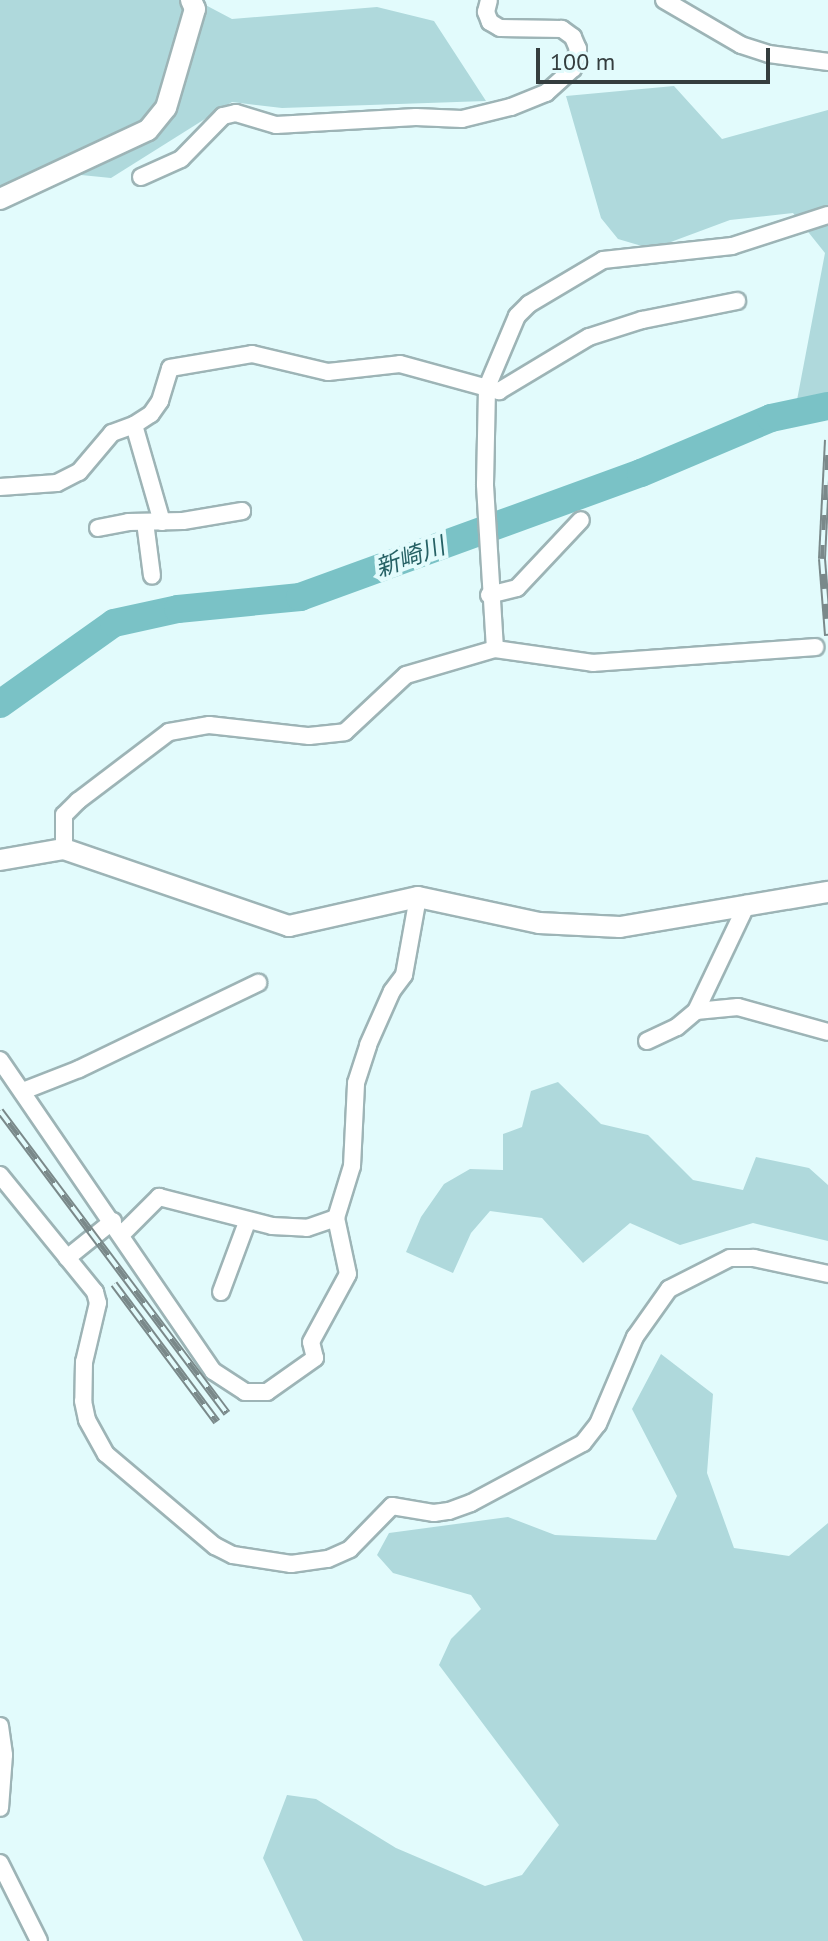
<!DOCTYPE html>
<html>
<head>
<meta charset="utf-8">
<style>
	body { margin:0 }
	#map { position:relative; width:828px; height:1941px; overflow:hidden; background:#e2fbfc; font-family:"PT Sans","Noto Sans JP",sans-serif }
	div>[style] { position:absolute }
	.green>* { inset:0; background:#afd9dc }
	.river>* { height:28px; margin:-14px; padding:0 14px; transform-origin:14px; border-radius:14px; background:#7ac2c6 }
	.roads { filter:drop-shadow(2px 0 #9db4b6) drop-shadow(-2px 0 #9db4b6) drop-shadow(0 2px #9db4b6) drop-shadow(0 -2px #9db4b6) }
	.minor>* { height:16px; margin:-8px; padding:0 8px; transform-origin:8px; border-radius:8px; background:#fff }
	.tertiary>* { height:20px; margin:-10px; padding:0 10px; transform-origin:10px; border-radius:10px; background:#fff }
	.rail>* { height:8px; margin-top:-4px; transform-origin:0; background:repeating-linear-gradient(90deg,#e2fbfc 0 15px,#7a898a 0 30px); box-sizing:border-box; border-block:2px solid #7a898a }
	span { translate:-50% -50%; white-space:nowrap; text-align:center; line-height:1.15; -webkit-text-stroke:8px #e2fbfc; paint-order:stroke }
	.water-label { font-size:24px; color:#266165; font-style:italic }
	.scale { position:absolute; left:536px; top:48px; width:234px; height:36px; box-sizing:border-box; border:4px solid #343d3e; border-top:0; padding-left:10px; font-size:24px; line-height:28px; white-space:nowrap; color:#343d3e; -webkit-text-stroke:6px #e2fbfc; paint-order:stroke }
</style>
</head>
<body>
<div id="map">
	<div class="green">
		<div style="clip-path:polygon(0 0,196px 0,232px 19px,377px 7px,434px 21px,486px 101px,282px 108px,232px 102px,111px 178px,41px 171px,0 187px)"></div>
		<div style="clip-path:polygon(674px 86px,722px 139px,828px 110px,828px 393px,797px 400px,825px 253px,793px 213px,730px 220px,652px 249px,618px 239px,601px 218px,566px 96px)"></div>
		<div style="clip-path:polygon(558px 1082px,601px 1124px,648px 1135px,693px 1180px,743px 1190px,756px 1157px,809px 1168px,828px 1185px,828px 1241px,753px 1223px,680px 1245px,630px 1223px,583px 1263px,542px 1218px,490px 1211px,471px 1233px,453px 1273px,406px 1252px,421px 1217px,444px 1184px,470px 1169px,503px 1170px,503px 1134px,522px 1127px,531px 1091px)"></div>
		<div style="clip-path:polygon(661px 1354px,713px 1394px,707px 1473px,734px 1548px,789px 1556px,828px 1523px,828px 1941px,303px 1941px,263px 1858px,287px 1795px,316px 1799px,396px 1848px,485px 1886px,522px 1875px,559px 1825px,439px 1665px,451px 1639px,481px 1609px,471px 1595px,393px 1573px,377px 1555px,389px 1533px,508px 1517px,555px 1535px,656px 1540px,677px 1496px,632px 1409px)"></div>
	</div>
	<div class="river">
		<div style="left:0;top:704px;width:140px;rotate:-35.4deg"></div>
		<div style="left:114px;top:623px;width:66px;rotate:-12.3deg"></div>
		<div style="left:178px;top:609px;width:123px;rotate:-5.6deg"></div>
		<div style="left:300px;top:597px;width:363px;rotate:-20deg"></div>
		<div style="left:641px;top:473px;width:141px;rotate:-22.9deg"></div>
		<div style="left:771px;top:418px;width:58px;rotate:-11.9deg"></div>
	</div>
	<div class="roads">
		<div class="minor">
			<div style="left:664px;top:0;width:89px;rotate:30.3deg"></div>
			<div style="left:741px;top:45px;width:29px;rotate:18deg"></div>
			<div style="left:769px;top:54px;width:60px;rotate:7.7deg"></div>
			<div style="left:141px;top:177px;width:44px;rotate:-24.2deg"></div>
			<div style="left:181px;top:159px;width:60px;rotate:-45.7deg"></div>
			<div style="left:223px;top:116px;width:13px;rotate:-13deg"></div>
			<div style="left:236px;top:113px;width:42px;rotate:16.7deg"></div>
			<div style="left:276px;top:125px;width:140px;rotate:-3.3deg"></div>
			<div style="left:416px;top:117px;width:46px;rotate:2.5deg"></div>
			<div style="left:462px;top:119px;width:50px;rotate:-13.8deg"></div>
			<div style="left:511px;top:107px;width:38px;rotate:-22deg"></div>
			<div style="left:546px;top:93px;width:36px;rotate:-42deg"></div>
			<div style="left:573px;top:69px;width:21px;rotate:-76deg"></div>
			<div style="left:578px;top:49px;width:13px;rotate:-113deg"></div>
			<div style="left:573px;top:37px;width:14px;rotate:-144deg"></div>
			<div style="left:562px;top:29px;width:62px;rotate:-179.1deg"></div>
			<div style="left:500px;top:28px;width:12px;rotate:-149deg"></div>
			<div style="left:490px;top:22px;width:11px;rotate:-112deg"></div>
			<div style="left:486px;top:12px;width:12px;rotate:-76deg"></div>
			<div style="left:134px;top:425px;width:101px;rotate:73.9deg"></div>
			<div style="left:0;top:487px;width:57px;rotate:-4deg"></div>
			<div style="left:57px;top:483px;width:25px;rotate:-27deg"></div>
			<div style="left:79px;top:472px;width:51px;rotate:-49.8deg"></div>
			<div style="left:112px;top:433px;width:23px;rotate:-20deg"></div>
			<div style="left:134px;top:425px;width:20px;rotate:-33deg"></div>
			<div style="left:151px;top:414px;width:16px;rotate:-55deg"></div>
			<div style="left:160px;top:401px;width:34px;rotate:-73deg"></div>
			<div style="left:170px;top:368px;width:83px;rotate:-9.7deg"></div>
			<div style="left:252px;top:354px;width:78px;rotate:13.3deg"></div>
			<div style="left:328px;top:372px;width:72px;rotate:-6.3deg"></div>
			<div style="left:400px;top:364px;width:103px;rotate:15.3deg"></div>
			<div style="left:499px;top:391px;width:105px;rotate:-31deg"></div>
			<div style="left:589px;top:337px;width:56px;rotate:-17.8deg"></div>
			<div style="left:642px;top:320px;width:97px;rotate:-11.3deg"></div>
			<div style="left:145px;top:522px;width:54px;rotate:82.6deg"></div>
			<div style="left:98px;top:528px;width:31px;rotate:-11deg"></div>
			<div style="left:128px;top:522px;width:55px;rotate:-1deg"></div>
			<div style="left:183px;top:521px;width:60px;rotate:-9.6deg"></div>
			<div style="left:489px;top:595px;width:29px;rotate:-14deg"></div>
			<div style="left:517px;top:588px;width:93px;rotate:-46.7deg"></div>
			<div style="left:495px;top:649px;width:165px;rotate:-93.5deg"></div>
			<div style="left:485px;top:484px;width:97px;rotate:-88.8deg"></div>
			<div style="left:487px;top:387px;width:77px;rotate:-67.1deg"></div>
			<div style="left:517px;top:316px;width:17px;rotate:-45deg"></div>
			<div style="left:529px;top:304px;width:86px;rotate:-30.7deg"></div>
			<div style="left:603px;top:260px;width:130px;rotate:-6.2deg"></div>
			<div style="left:732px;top:246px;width:101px;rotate:-17.9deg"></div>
			<div style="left:64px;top:849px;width:34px;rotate:-90deg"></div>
			<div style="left:64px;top:815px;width:20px;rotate:-45deg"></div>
			<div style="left:78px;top:801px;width:114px;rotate:-37.2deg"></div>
			<div style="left:169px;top:732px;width:41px;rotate:-9.9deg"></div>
			<div style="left:209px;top:725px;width:101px;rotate:6.3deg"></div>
			<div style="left:309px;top:736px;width:36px;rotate:-6deg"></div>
			<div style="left:345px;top:732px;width:83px;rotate:-43.1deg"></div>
			<div style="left:406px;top:675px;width:93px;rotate:-16.3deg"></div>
			<div style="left:495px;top:649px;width:99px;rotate:8.1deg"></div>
			<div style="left:593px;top:663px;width:223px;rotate:-4.1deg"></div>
			<div style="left:696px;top:1011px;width:42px;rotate:-5.4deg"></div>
			<div style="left:738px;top:1007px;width:93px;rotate:15.5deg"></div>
			<div style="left:647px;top:1041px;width:33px;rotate:-25deg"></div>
			<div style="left:677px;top:1027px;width:25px;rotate:-40deg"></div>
			<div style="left:696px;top:1011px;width:119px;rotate:-64.5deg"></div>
			<div style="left:0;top:1060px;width:377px;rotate:55.6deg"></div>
			<div style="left:213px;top:1371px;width:38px;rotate:33deg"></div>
			<div style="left:245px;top:1392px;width:22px"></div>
			<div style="left:267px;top:1392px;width:59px;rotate:-35.3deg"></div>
			<div style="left:315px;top:1358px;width:16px;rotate:-104deg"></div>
			<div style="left:311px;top:1342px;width:77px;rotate:-61.4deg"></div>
			<div style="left:348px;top:1274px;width:57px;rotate:-102.1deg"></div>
			<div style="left:336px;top:1218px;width:54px;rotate:-72.9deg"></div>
			<div style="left:352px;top:1166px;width:83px;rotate:-87.2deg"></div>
			<div style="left:356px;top:1083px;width:40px;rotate:-72deg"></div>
			<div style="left:368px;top:1045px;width:59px;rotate:-66deg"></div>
			<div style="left:392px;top:991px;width:20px;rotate:-53deg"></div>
			<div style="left:404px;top:975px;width:79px;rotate:-79.8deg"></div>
			<div style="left:23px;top:1091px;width:60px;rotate:-21.4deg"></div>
			<div style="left:79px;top:1069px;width:199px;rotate:-25.7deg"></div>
			<div style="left:0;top:1175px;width:151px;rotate:50.9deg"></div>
			<div style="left:95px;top:1292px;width:11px;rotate:75deg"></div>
			<div style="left:98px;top:1303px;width:61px;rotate:103.3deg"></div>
			<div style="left:84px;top:1362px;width:39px;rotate:91deg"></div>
			<div style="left:83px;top:1401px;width:19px;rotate:78deg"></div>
			<div style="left:87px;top:1420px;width:39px;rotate:61deg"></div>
			<div style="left:106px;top:1454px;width:143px;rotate:40.2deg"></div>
			<div style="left:215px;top:1546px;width:20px;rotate:27deg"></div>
			<div style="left:233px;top:1555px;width:59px;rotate:8.8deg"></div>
			<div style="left:291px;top:1564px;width:37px;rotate:-8deg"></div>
			<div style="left:328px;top:1559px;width:24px;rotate:-24deg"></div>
			<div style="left:350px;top:1549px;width:60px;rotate:-45.7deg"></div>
			<div style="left:392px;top:1506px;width:43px;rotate:9.5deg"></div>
			<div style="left:434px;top:1513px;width:15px;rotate:-8deg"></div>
			<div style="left:449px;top:1511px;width:23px;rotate:-20deg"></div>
			<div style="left:471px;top:1503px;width:127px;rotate:-28.2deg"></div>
			<div style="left:583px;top:1443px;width:24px;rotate:-52deg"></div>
			<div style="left:598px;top:1424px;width:95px;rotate:-67deg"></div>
			<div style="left:635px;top:1337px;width:59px;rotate:-54.7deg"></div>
			<div style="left:669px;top:1289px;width:68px;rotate:-26.9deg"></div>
			<div style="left:730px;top:1258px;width:24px"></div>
			<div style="left:754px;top:1258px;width:76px;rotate:12.2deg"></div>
			<div style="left:121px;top:1235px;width:54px;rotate:-45deg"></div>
			<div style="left:159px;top:1197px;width:117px;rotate:14.4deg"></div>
			<div style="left:272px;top:1226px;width:35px;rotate:3deg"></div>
			<div style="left:307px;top:1228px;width:31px;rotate:-19deg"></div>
			<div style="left:67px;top:1258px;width:59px;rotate:-38.8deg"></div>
			<div style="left:221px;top:1292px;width:75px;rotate:-69.6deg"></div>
			<div style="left:0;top:1726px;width:29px;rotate:82deg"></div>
			<div style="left:4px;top:1755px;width:53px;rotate:94.3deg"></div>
			<div style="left:0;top:1863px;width:87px;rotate:63.4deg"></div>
		</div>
		<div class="tertiary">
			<div style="left:0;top:199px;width:163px;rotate:-25deg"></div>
			<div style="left:148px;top:130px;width:28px;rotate:-51deg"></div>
			<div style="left:166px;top:108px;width:103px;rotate:-73.7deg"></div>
			<div style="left:195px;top:9px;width:10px;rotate:-114deg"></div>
			<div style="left:0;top:860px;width:65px;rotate:-9.8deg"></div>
			<div style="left:64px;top:849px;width:238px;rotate:18.9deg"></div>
			<div style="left:289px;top:926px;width:132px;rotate:-12.7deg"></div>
			<div style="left:418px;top:897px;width:124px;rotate:12.1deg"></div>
			<div style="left:539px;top:923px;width:81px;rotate:2.8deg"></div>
			<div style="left:620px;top:927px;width:211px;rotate:-9.6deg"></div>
		</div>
	</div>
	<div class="rail">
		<div style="left:828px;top:440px;width:119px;rotate:92.9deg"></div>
		<div style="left:822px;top:559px;width:77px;rotate:85.5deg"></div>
		<div style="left:0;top:1111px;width:378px;rotate:53.1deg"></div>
		<div style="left:114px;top:1284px;width:172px;rotate:53.3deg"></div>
	</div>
	<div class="water-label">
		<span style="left:410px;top:557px;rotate:-20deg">新崎川</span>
	</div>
	<div class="scale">100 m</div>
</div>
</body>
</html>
